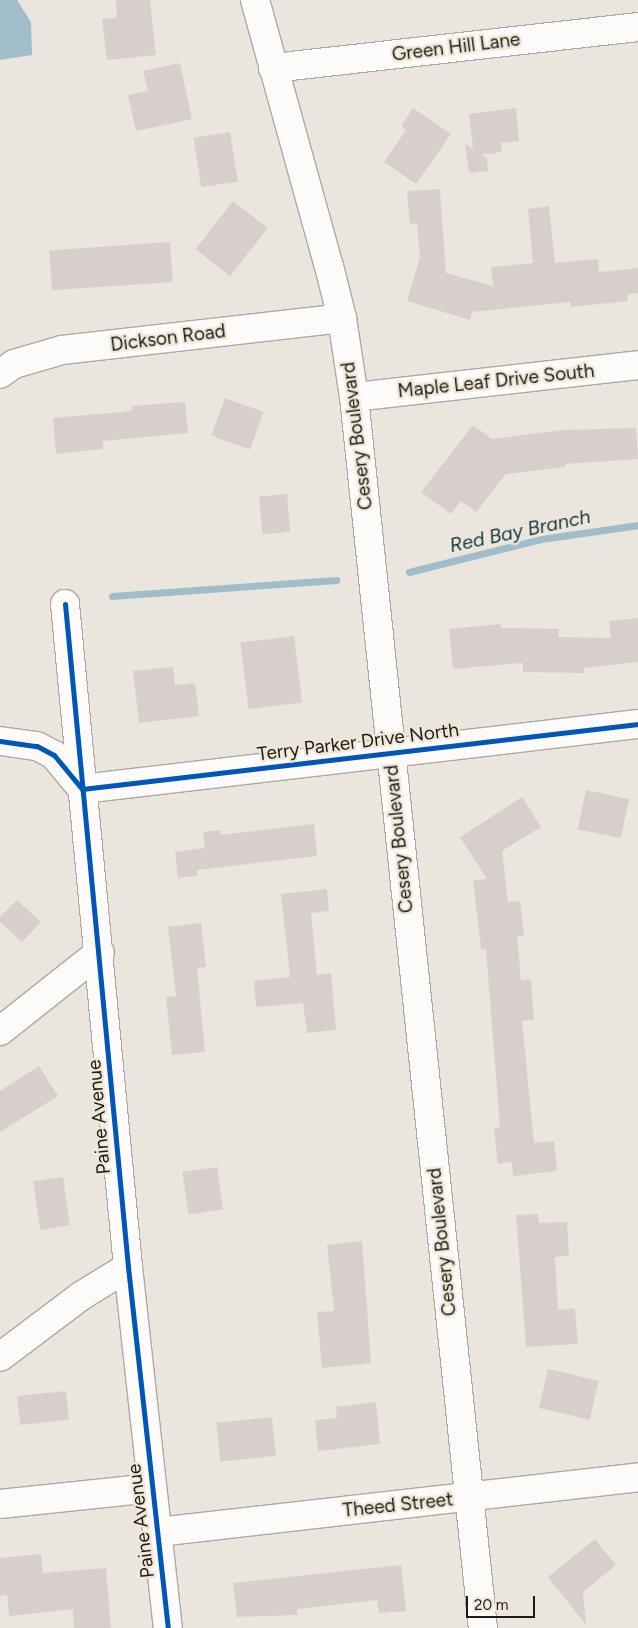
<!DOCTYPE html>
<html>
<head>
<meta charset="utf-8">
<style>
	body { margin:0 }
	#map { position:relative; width:638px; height:1628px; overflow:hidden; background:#eae6dd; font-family:Figtree,sans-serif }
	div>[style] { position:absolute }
	.water>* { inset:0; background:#a1bdca }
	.stream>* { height:7px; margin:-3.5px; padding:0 3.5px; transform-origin:3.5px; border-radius:3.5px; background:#a1bdca }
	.building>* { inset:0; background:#d8cfcd; transform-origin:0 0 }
	.roads { filter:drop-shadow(1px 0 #aca9a3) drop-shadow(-1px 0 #aca9a3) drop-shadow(0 1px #aca9a3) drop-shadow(0 -1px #aca9a3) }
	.minor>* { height:28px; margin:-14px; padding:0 14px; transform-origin:14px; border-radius:14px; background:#fcfbfa }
	.major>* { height:28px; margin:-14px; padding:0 14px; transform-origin:14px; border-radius:14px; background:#fcfbfa }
	.cycleway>* { height:5px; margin:-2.5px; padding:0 2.5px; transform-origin:2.5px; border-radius:2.5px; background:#0057b8 }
	span { translate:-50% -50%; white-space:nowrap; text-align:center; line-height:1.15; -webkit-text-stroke:4.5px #efe7d8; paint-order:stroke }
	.street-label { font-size:19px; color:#1e1b16 }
	.water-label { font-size:20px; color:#103546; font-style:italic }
	.scale { position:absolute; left:466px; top:1596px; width:69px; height:22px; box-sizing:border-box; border:2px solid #1e1b16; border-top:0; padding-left:6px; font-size:15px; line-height:18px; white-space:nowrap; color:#1e1b16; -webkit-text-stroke:4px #efe7d8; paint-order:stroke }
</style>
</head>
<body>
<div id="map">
	<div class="water">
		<div style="clip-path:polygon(0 0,17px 0,31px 22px,32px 55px,0 60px)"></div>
	</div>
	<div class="stream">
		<div style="left:409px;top:572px;width:136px;rotate:-14deg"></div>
		<div style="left:541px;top:539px;width:98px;rotate:-8.2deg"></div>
		<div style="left:112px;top:596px;width:225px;rotate:-4.1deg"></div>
	</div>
	<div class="building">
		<div style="clip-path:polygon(116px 0,150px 0,156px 55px,107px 60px,102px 19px,117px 18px)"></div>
		<div style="clip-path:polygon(180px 63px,192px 119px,136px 131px,128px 95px,148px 91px,143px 71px)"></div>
		<div style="clip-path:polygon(413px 108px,451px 134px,416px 184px,384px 162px,406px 130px,401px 126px)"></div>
		<div style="clip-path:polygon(516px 108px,519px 141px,501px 143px,502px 152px,481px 155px,487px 158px,488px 171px,469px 173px,465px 144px,473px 149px,469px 114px)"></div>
		<div style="left:230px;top:132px;width:50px;height:37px;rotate:81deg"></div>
		<div style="clip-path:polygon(440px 189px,446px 273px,493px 286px,491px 267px,533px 263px,528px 209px,549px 206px,555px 263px,598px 259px,599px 272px,638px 268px,638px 293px,627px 294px,628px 301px,571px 307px,570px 302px,472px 312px,470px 320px,407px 301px,420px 257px,417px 223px,410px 224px,407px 191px)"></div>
		<div style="left:233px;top:201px;width:44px;height:61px;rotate:38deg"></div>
		<div style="left:170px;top:242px;width:40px;height:121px;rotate:86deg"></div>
		<div style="left:225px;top:398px;width:41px;height:40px;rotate:20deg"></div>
		<div style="clip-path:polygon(185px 402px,188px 433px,103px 441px,103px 449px,56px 454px,53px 418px,132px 411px,132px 406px)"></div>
		<div style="clip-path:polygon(473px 425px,492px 439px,561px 430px,636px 428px,638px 459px,565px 464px,565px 467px,506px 474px,476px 512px,461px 501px,451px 514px,421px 492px)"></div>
		<div style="left:287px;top:494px;width:38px;height:28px;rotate:85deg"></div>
		<div style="clip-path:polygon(638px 618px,638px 662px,584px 668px,584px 673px,523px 672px,523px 663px,453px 669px,449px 629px,500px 624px,501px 628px,559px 629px,558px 637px,611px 638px,609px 621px)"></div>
		<div style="left:294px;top:636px;width:67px;height:54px;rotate:83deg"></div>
		<div style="clip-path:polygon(173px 667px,175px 685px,195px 683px,199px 716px,139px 723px,133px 671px)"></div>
		<div style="left:586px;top:790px;width:44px;height:40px;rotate:12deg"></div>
		<div style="clip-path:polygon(522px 797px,541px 827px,502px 851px,508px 902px,520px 901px,524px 936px,517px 936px,521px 980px,531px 979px,534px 1020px,522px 1021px,534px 1143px,554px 1141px,557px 1171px,513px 1176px,512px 1162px,498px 1164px,494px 1128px,500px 1127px,486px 949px,481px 949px,473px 880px,487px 879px,460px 837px)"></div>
		<div style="clip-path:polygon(314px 824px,317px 856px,197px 870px,197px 876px,178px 878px,175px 852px,205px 848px,203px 832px,220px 830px,221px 835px)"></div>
		<div style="clip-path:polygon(327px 889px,329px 911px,311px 913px,317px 975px,331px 973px,336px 1030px,307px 1033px,303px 1003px,256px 1007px,254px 981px,290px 977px,281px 894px)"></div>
		<div style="clip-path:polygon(17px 900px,41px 922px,22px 942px,0 922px,0 917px)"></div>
		<div style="clip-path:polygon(201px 923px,206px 967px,197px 968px,205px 1052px,172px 1055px,166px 997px,176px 996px,168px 927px)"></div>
		<div style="clip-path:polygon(39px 1066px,58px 1096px,0 1132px,0 1091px)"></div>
		<div style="left:217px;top:1167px;width:43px;height:35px;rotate:82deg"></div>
		<div style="left:63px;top:1177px;width:49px;height:30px;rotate:82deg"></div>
		<div style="clip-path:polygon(538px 1214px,539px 1223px,567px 1222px,569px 1256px,555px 1257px,558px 1310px,575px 1308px,578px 1344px,526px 1347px,516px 1215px)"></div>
		<div style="clip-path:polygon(362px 1241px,371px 1363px,322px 1368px,317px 1312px,334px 1311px,327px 1245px)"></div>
		<div style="left:548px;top:1369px;width:52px;height:40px;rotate:13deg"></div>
		<div style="left:66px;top:1391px;width:29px;height:49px;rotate:84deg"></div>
		<div style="clip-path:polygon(376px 1402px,380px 1444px,318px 1451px,315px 1420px,337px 1418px,336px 1407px)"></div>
		<div style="left:272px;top:1417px;width:39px;height:56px;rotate:84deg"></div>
		<div style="clip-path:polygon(595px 1539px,616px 1565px,583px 1592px,586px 1625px,548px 1577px)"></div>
		<div style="clip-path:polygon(41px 1554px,43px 1573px,106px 1568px,111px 1628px,74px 1628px,73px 1609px,9px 1616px,7px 1595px,0 1596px,0 1558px)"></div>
		<div style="clip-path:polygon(401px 1565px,406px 1611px,379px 1613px,377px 1600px,297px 1609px,297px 1615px,237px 1617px,233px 1583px)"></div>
	</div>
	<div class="roads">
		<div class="minor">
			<div style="left:273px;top:68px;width:367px;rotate:-6.4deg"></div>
			<div style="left:0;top:374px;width:17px;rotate:-36deg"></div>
			<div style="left:14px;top:364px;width:50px;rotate:-16.3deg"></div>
			<div style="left:62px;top:350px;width:282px;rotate:-6.5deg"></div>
			<div style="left:354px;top:397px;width:286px;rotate:-6.4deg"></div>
			<div style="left:65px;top:604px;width:666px;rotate:84.57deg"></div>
			<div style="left:128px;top:1267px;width:363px;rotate:83.7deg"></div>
			<div style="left:0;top:741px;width:37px;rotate:8deg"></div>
			<div style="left:37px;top:746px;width:19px;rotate:28deg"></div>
			<div style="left:54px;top:755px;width:44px;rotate:50.5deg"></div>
			<div style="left:82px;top:789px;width:560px;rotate:-6.67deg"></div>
			<div style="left:0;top:1031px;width:127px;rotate:-38.3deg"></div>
			<div style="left:0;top:1357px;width:101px;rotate:-37deg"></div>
			<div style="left:81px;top:1296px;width:55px;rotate:-31.7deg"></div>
			<div style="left:0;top:1504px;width:153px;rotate:-6deg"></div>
			<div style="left:158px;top:1532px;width:483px;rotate:-6.5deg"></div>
		</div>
		<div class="major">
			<div style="left:255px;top:0;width:276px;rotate:74.5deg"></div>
			<div style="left:329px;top:266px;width:54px;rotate:76deg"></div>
			<div style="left:342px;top:318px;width:80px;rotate:81.4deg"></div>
			<div style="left:354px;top:397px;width:1238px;rotate:84.02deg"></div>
		</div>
	</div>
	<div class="cycleway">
		<div style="left:65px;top:604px;width:666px;rotate:84.57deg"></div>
		<div style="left:128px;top:1267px;width:363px;rotate:83.7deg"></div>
		<div style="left:0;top:741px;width:37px;rotate:8deg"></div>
		<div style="left:37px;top:746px;width:19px;rotate:28deg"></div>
		<div style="left:54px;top:755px;width:44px;rotate:50.5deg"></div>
		<div style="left:82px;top:789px;width:560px;rotate:-6.67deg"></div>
	</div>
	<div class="street-label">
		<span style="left:456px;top:47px;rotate:-7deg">Green Hill Lane</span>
		<span style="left:168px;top:338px;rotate:-7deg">Dickson Road</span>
		<span style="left:496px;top:381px;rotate:-6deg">Maple Leaf Drive South</span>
		<span style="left:357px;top:436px;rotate:-97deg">Cesery Boulevard</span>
		<span style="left:358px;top:742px;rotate:-7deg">Terry Parker Drive North</span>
		<span style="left:399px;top:839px;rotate:-96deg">Cesery Boulevard</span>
		<span style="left:99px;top:1117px;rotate:-95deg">Paine Avenue</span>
		<span style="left:442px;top:1242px;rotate:-96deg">Cesery Boulevard</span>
		<span style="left:398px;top:1505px;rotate:-6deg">Theed Street</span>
		<span style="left:141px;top:1521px;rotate:-97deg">Paine Avenue</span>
	</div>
	<div class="water-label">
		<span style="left:520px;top:531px;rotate:-12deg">Red Bay Branch</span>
	</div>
	<div class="scale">20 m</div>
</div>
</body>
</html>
